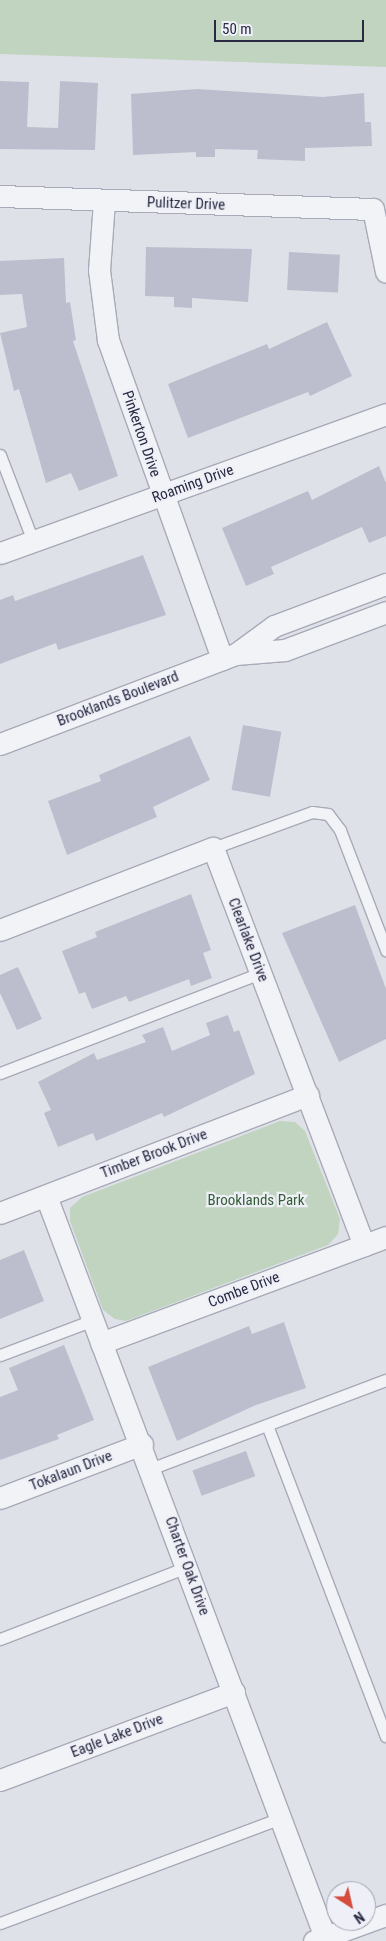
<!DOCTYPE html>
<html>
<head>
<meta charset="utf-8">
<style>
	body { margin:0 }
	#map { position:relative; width:386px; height:1941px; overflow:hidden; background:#dfe1e9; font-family:"Roboto Condensed",sans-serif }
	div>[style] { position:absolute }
	.green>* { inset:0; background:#c0d4c0 }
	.building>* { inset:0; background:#bcbecd; transform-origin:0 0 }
	.roads { filter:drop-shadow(1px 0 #a8aab7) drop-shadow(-1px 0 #a8aab7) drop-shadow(0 1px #a8aab7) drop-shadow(0 -1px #a8aab7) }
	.service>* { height:11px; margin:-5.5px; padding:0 5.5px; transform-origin:5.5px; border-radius:5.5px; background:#f2f3f7 }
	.minor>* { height:21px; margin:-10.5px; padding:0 10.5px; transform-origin:10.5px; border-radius:10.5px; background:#f2f3f7 }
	span { translate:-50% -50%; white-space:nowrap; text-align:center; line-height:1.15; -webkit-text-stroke:4.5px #eff0f7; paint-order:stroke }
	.street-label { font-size:15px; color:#272a42 }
	.park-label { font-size:15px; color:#345e36 }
	.north { position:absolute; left:326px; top:1881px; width:50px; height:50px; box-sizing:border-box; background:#eff0f7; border:1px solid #9fa1af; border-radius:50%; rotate:145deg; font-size:14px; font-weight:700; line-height:20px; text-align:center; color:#272a42 }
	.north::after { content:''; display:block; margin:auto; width:18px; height:22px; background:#d54c3e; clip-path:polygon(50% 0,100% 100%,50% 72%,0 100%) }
	.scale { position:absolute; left:214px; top:20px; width:150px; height:22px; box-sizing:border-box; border:2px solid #272a42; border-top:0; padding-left:6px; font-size:15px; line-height:18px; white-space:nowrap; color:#272a42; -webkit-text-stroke:4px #eff0f7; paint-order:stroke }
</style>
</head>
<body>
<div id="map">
	<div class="green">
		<div style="clip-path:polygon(0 0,386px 0,386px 67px,0 54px)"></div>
		<div style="clip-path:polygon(280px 1121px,295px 1122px,305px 1131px,340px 1219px,338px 1234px,328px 1245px,126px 1321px,115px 1319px,103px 1310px,70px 1221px,70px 1208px,82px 1197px)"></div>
	</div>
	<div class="building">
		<div style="clip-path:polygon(0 81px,29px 82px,27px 127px,58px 128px,60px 81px,98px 83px,95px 150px,0 149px)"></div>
		<div style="clip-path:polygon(197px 89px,323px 97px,364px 93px,365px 122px,371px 122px,372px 146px,305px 148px,305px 161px,257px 159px,258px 150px,215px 149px,215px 157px,196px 157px,196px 152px,133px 155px,131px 94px)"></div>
		<div style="clip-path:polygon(146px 247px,252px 249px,248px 302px,192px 298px,192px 308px,174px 307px,174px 297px,145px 296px)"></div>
		<div style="left:289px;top:252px;width:51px;height:38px;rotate:3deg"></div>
		<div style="clip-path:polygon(64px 258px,66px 303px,70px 302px,76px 340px,73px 341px,118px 476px,79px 491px,71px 473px,46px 483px,19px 389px,14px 391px,0 333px,27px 327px,22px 294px,0 295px,0 261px)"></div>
		<div style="clip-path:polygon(327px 322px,352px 376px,310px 396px,308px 392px,188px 438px,168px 384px,267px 344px,269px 349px)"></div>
		<div style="clip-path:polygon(379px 466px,386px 483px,386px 536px,369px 543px,362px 527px,271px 567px,274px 574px,246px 586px,222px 528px,308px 491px,312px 500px)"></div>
		<div style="clip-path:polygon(143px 555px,166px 615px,58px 650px,56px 643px,0 664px,0 600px,13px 595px,15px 601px)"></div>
		<div style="left:243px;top:725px;width:39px;height:66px;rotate:10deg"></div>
		<div style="clip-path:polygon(190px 736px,210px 780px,153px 807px,157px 817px,67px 855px,48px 801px,101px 781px,99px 775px)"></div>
		<div style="clip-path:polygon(191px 894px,211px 950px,203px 953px,212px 978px,191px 986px,189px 979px,129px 1002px,126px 996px,92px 1009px,85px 992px,79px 994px,62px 951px,97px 937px,95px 932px)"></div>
		<div style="clip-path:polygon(355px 905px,386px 989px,386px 1039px,339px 1062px,282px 933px)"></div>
		<div style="clip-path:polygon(18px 967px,42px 1019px,17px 1030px,0 993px,0 975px)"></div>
		<div style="clip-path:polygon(228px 1015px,234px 1032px,239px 1030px,255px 1074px,164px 1117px,162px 1113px,96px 1141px,93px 1133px,58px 1147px,44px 1113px,51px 1110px,38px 1082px,94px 1053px,97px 1060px,146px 1042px,142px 1035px,163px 1027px,172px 1051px,210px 1035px,206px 1023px)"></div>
		<div style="clip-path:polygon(24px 1250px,44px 1301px,0 1319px,0 1260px)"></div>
		<div style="clip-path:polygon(284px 1322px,306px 1388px,256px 1405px,177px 1441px,148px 1367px,249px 1326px,252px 1334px)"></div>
		<div style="clip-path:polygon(64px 1345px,94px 1420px,57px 1435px,59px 1439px,0 1460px,0 1397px,18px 1390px,9px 1368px)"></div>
		<div style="left:246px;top:1451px;width:27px;height:57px;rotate:70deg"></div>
	</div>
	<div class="roads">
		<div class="service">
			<div style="left:0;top:455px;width:92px;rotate:69deg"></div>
			<div style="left:213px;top:848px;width:105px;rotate:-20deg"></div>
			<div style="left:312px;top:812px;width:16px;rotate:7deg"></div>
			<div style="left:328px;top:814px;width:20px;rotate:53deg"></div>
			<div style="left:340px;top:830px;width:129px;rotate:69deg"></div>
			<div style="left:0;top:1073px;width:280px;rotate:-21deg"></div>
			<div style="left:0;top:1355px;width:99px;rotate:-20.6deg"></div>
			<div style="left:267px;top:1425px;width:333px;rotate:69.1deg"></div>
			<div style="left:150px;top:1469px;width:252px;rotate:-20.7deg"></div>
			<div style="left:0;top:1639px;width:200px;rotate:-21.1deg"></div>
			<div style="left:0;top:1923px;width:300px;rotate:-20.5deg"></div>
		</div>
		<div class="minor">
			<div style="left:0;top:196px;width:373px;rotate:2deg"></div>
			<div style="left:373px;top:209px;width:64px;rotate:78.3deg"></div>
			<div style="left:104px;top:201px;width:69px;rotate:94.1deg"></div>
			<div style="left:99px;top:270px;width:71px;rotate:82.7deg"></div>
			<div style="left:108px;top:340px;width:339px;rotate:70.3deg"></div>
			<div style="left:0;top:553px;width:410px;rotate:-19.8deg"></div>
			<div style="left:236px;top:654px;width:47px;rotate:-36.4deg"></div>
			<div style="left:274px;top:626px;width:120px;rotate:-20.6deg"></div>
			<div style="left:0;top:744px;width:253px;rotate:-20.9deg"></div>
			<div style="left:236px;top:654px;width:49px;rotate:-4.7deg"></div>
			<div style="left:285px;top:650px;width:108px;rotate:-20.6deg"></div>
			<div style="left:0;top:930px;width:228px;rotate:-21.1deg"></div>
			<div style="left:213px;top:848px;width:425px;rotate:69.2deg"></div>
			<div style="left:46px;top:1196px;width:792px;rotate:69.37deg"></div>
			<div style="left:0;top:1213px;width:330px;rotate:-21deg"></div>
			<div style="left:101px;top:1343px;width:304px;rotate:-20.4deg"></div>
			<div style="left:0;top:1498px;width:152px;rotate:-20.8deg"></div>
			<div style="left:0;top:1780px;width:250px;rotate:-20.6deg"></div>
			<div style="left:314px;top:1941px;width:77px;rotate:-19.9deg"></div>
		</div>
	</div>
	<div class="street-label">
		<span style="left:186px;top:204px;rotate:2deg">Pulitzer Drive</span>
		<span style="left:141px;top:434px;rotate:71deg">Pinkerton Drive</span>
		<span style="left:193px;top:484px;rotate:-20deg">Roaming Drive</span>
		<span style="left:118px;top:699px;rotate:-21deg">Brooklands Boulevard</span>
		<span style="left:248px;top:940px;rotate:69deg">Clearlake Drive</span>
		<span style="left:154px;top:1154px;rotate:-21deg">Timber Brook Drive</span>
		<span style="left:244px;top:1290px;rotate:-21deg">Combe Drive</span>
		<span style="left:71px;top:1471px;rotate:-21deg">Tokalaun Drive</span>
		<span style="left:187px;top:1566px;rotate:70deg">Charter Oak Drive</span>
		<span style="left:117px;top:1736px;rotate:-21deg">Eagle Lake Drive</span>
	</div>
	<div class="park-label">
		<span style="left:256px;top:1201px">Brooklands Park</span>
	</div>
	<div class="north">N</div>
	<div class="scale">50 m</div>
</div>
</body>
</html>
